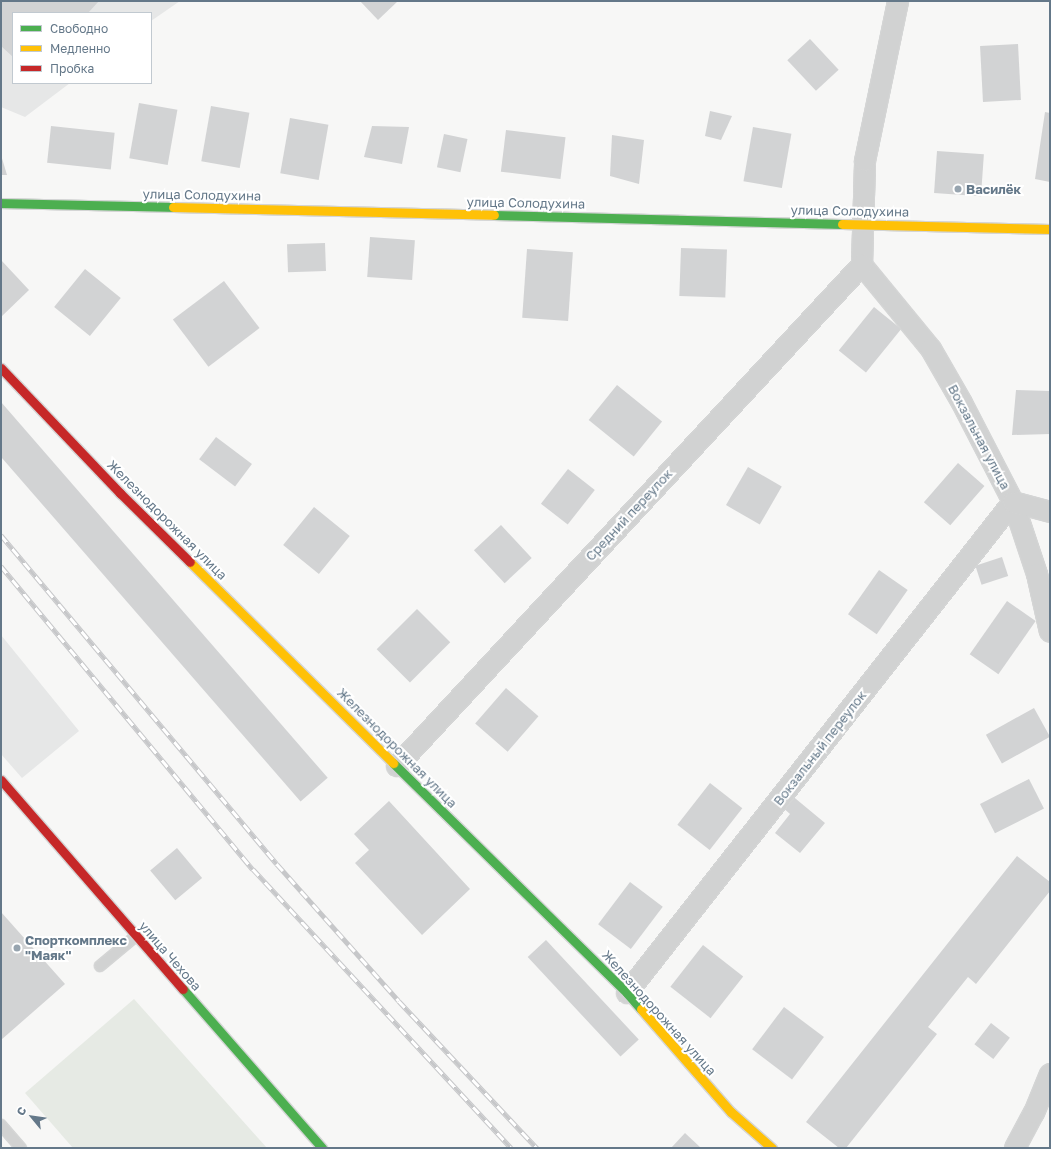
<!DOCTYPE html>
<html>
<head>
<meta charset="utf-8">
<style>
	body { margin:0 }
	#map { position:relative; width:1051px; height:1149px; overflow:hidden; background:#f7f7f6; font-family:"Golos Text",sans-serif }
	div>[style] { position:absolute }
	.built>* { inset:0; background:#e6e7e7 }
	.green>* { inset:0; background:#e6eae4 }
	.building>* { inset:0; background:#d2d3d4; transform-origin:0 0 }
	.roads { filter:drop-shadow(1px 0 #d4d5d5) drop-shadow(-1px 0 #d4d5d5) drop-shadow(0 1px #d4d5d5) drop-shadow(0 -1px #d4d5d5) }
	.lane>* { height:10px; margin:-5px; padding:0 5px; transform-origin:5px; border-radius:5px; background:#d1d2d2 }
	.street>* { height:20px; margin:-10px; padding:0 10px; transform-origin:10px; border-radius:10px; background:#d1d2d2 }
	.fast>* { height:9px; margin:-4.5px; padding:0 4.5px; transform-origin:4.5px; border-radius:4.5px; background:#4caf50 }
	.slow>* { height:9px; margin:-4.5px; padding:0 4.5px; transform-origin:4.5px; border-radius:4.5px; background:#ffc107 }
	.jam>* { height:9px; margin:-4.5px; padding:0 4.5px; transform-origin:4.5px; border-radius:4.5px; background:#c62828 }
	.rail>* { height:4.5px; margin-top:-2.25px; transform-origin:0; background:repeating-linear-gradient(90deg,#fff 0 9px,#c6c7c9 0 18px); box-sizing:border-box; border-block:1px solid #c6c7c9 }
	.dots>* { width:11px; height:11px; translate:-50% -50%; box-sizing:border-box; border:2px solid #fff; border-radius:50% }
	span { translate:-50% -50%; white-space:nowrap; text-align:center; line-height:1.15; -webkit-text-stroke:4px #fff; paint-order:stroke }
	.poi-label { font-size:13px; color:#647889; font-weight:700 }
	.left { translate:0 -50%; text-align:left }
	.street-label { font-size:13px; color:#647889 }
	.frame { position:absolute; inset:0; border:2px solid #647889; pointer-events:none }
	.legend { position:absolute; left:12px; top:12px; width:140px; height:72px; box-sizing:border-box; background:#fff; border:1px solid #c1c9d0; margin:0; padding:5px 7px; list-style:none; font-size:12px; color:#647889 }
	.legend li { display:flex; align-items:center; gap:8px; height:20px }
	.legend b { width:20px; border:1px solid #c1c9d0 }
	.north { position:absolute; left:12px; top:1097px; width:40px; height:40px; -webkit-text-stroke:3px #fff; paint-order:stroke; rotate:299deg; font-size:11px; font-weight:700; line-height:16px; text-align:center; color:#647889 }
	.north::after { content:''; display:block; margin:auto; width:14px; height:18px; background:#647889; clip-path:polygon(50% 0,100% 100%,50% 72%,0 100%) }
</style>
</head>
<body>
<div id="map">
	<div class="built">
		<div style="clip-path:polygon(1px 1px,180px 1px,151px 21px,151px 13px,13px 13px,13px 83px,70px 83px,25px 117px,1px 107px)"></div>
		<div style="clip-path:polygon(1px 635px,79px 731px,22px 778px,1px 754px)"></div>
	</div>
	<div class="green">
		<div style="clip-path:polygon(134px 999px,267px 1148px,73px 1148px,25px 1093px)"></div>
	</div>
	<div class="building">
		<div style="clip-path:polygon(1px 1px,99px 1px,88px 13px,13px 13px,13px 57px,1px 46px)"></div>
		<div style="clip-path:polygon(360px 1px,398px 1px,378px 20px)"></div>
		<div style="left:810px;top:39px;width:42px;height:31px;rotate:47deg"></div>
		<div style="left:1018px;top:44px;width:56px;height:38px;rotate:87deg"></div>
		<div style="left:139px;top:103px;width:39px;height:56px;rotate:10deg"></div>
		<div style="left:211px;top:106px;width:39px;height:56px;rotate:10deg"></div>
		<div style="clip-path:polygon(710px 111px,732px 116px,721px 140px,705px 136px)"></div>
		<div style="clip-path:polygon(1045px 112px,1050px 113px,1050px 182px,1035px 179px)"></div>
		<div style="left:290px;top:118px;width:39px;height:56px;rotate:10deg"></div>
		<div style="left:51px;top:126px;width:64px;height:37px;rotate:6deg"></div>
		<div style="clip-path:polygon(372px 126px,409px 127px,402px 164px,364px 157px)"></div>
		<div style="left:753px;top:127px;width:39px;height:55px;rotate:10deg"></div>
		<div style="left:506px;top:130px;width:60px;height:42px;rotate:7deg"></div>
		<div style="left:444px;top:134px;width:24px;height:34px;rotate:12deg"></div>
		<div style="clip-path:polygon(612px 135px,644px 140px,639px 184px,610px 176px)"></div>
		<div style="left:937px;top:151px;width:47px;height:42px;rotate:4deg"></div>
		<div style="clip-path:polygon(1px 155px,7px 175px,1px 175px)"></div>
		<div style="left:370px;top:237px;width:45px;height:40px;rotate:4deg"></div>
		<div style="left:325px;top:243px;width:28px;height:38px;rotate:88deg"></div>
		<div style="left:681px;top:248px;width:46px;height:48px;rotate:2deg"></div>
		<div style="left:527px;top:249px;width:46px;height:69px;rotate:4deg"></div>
		<div style="clip-path:polygon(1px 260px,29px 290px,1px 317px)"></div>
		<div style="left:85px;top:269px;width:46px;height:49px;rotate:39deg"></div>
		<div style="left:224px;top:281px;width:59px;height:64px;rotate:53deg"></div>
		<div style="left:874px;top:307px;width:35px;height:56px;rotate:39deg"></div>
		<div style="left:617px;top:385px;width:58px;height:45px;rotate:39deg"></div>
		<div style="clip-path:polygon(1016px 390px,1050px 391px,1050px 434px,1012px 435px)"></div>
		<div style="left:1px;top:402px;width:498px;height:36px;rotate:49deg"></div>
		<div style="left:216px;top:437px;width:45px;height:28px;rotate:37deg"></div>
		<div style="left:958px;top:463px;width:35px;height:52px;rotate:41deg"></div>
		<div style="left:748px;top:467px;width:39px;height:44px;rotate:30deg"></div>
		<div style="left:568px;top:469px;width:34px;height:44px;rotate:38deg"></div>
		<div style="left:314px;top:507px;width:46px;height:49px;rotate:39deg"></div>
		<div style="left:501px;top:525px;width:45px;height:37px;rotate:47deg"></div>
		<div style="left:1002px;top:557px;width:20px;height:28px;rotate:72deg"></div>
		<div style="left:879px;top:570px;width:35px;height:54px;rotate:35deg"></div>
		<div style="left:1007px;top:601px;width:35px;height:65px;rotate:35deg"></div>
		<div style="left:417px;top:609px;width:47px;height:57px;rotate:45deg"></div>
		<div style="left:506px;top:688px;width:43px;height:47px;rotate:41deg"></div>
		<div style="left:1034px;top:708px;width:33px;height:55px;rotate:61deg"></div>
		<div style="left:1029px;top:779px;width:33px;height:55px;rotate:63deg"></div>
		<div style="left:710px;top:783px;width:41px;height:53px;rotate:38deg"></div>
		<div style="clip-path:polygon(790px 794px,825px 823px,800px 853px,775px 833px,790px 814px,781px 806px)"></div>
		<div style="clip-path:polygon(389px 801px,470px 889px,422px 935px,355px 863px,369px 850px,354px 834px)"></div>
		<div style="left:177px;top:848px;width:39px;height:35px;rotate:50deg"></div>
		<div style="clip-path:polygon(1017px 856px,1050px 882px,1050px 891px,976px 984px,968px 977px,928px 1027px,937px 1034px,846px 1148px,839px 1148px,806px 1122px)"></div>
		<div style="left:630px;top:882px;width:41px;height:53px;rotate:37deg"></div>
		<div style="clip-path:polygon(1px 912px,65px 984px,1px 1040px)"></div>
		<div style="left:546px;top:940px;width:136px;height:25px;rotate:47deg"></div>
		<div style="left:703px;top:945px;width:51px;height:53px;rotate:38deg"></div>
		<div style="left:784px;top:1007px;width:50px;height:53px;rotate:37deg"></div>
		<div style="left:991px;top:1023px;width:24px;height:27px;rotate:38deg"></div>
		<div style="clip-path:polygon(685px 1133px,701px 1148px,671px 1148px)"></div>
	</div>
	<div class="roads">
		<div class="lane">
			<div style="left:100px;top:966px;width:47px;rotate:-39.8deg"></div>
			<div style="left:1px;top:1125px;width:30px;rotate:49deg"></div>
		</div>
		<div class="street">
			<div style="left:862px;top:265px;width:109px;rotate:50.6deg"></div>
			<div style="left:931px;top:349px;width:62px;rotate:60.1deg"></div>
			<div style="left:962px;top:403px;width:111px;rotate:62.7deg"></div>
			<div style="left:1013px;top:502px;width:76px;rotate:71.6deg"></div>
			<div style="left:1037px;top:574px;width:59px;rotate:77.4deg"></div>
			<div style="left:862px;top:265px;width:104px;rotate:-88.3deg"></div>
			<div style="left:865px;top:161px;width:163px;rotate:-78.3deg"></div>
			<div style="left:397px;top:766px;width:684px;rotate:-47.13deg"></div>
			<div style="left:627px;top:993px;width:625px;rotate:-51.83deg"></div>
			<div style="left:1013px;top:502px;width:38px;rotate:15deg"></div>
			<div style="left:1015px;top:1148px;width:40px;rotate:-62deg"></div>
			<div style="left:1034px;top:1113px;width:42px;rotate:-67.7deg"></div>
		</div>
		<div class="fast">
			<div style="left:1px;top:203px;width:172px;rotate:1.3deg"></div>
			<div style="left:494px;top:215px;width:348px;rotate:1.5deg"></div>
			<div style="left:393px;top:763px;width:328px;rotate:44.5deg"></div>
			<div style="left:627px;top:993px;width:21px;rotate:49deg"></div>
			<div style="left:183px;top:989px;width:211px;rotate:48.8deg"></div>
		</div>
		<div class="slow">
			<div style="left:173px;top:207px;width:321px;rotate:1.4deg"></div>
			<div style="left:842px;top:224px;width:208px;rotate:1.4deg"></div>
			<div style="left:190px;top:562px;width:286px;rotate:44.7deg"></div>
			<div style="left:641px;top:1009px;width:137px;rotate:48.9deg"></div>
			<div style="left:731px;top:1112px;width:55px;rotate:41.3deg"></div>
		</div>
		<div class="jam">
			<div style="left:1px;top:368px;width:173px;rotate:46.4deg"></div>
			<div style="left:120px;top:493px;width:98px;rotate:44.6deg"></div>
			<div style="left:1px;top:780px;width:277px;rotate:49deg"></div>
		</div>
	</div>
	<div class="rail">
		<div style="left:1px;top:535px;width:429px;rotate:50deg"></div>
		<div style="left:277px;top:864px;width:183px;rotate:48.3deg"></div>
		<div style="left:399px;top:1001px;width:202px;rotate:46.8deg"></div>
		<div style="left:1px;top:566px;width:394px;rotate:50.3deg"></div>
		<div style="left:253px;top:869px;width:380px;rotate:47.2deg"></div>
	</div>
	<div class="dots">
		<div style="left:958px;top:189px;background:#97a4af"></div>
		<div style="left:17px;top:948px;background:#97a4af"></div>
	</div>
	<div class="poi-label">
		<span class="left" style="left:966px;top:189px">Василёк</span>
		<span class="left" style="left:25px;top:948px">Спорткомплекс<br>"Маяк"</span>
	</div>
	<div class="street-label">
		<span style="left:202px;top:195px;rotate:1deg">улица Солодухина</span>
		<span style="left:526px;top:203px;rotate:1deg">улица Солодухина</span>
		<span style="left:850px;top:211px;rotate:1deg">улица Солодухина</span>
		<span style="left:979px;top:437px;rotate:62deg">Вокзальная улица</span>
		<span style="left:629px;top:515px;rotate:-47deg">Средний переулок</span>
		<span style="left:167px;top:520px;rotate:45deg">Железнодорожная улица</span>
		<span style="left:397px;top:748px;rotate:45deg">Железнодорожная улица</span>
		<span style="left:820px;top:748px;rotate:-52deg">Вокзальный переулок</span>
		<span style="left:170px;top:956px;rotate:49deg">улица Чехова</span>
		<span style="left:659px;top:1013px;rotate:48deg">Железнодорожная улица</span>
	</div>
	<div class="frame"></div>
	<ul class="legend">
	<li><b style="height:5px;background:#4caf50"></b>Свободно</li>
	<li><b style="height:5px;background:#ffc107"></b>Медленно</li>
	<li><b style="height:5px;background:#c62828"></b>Пробка</li>
	</ul>
	<div class="north">С</div>
</div>
</body>
</html>
